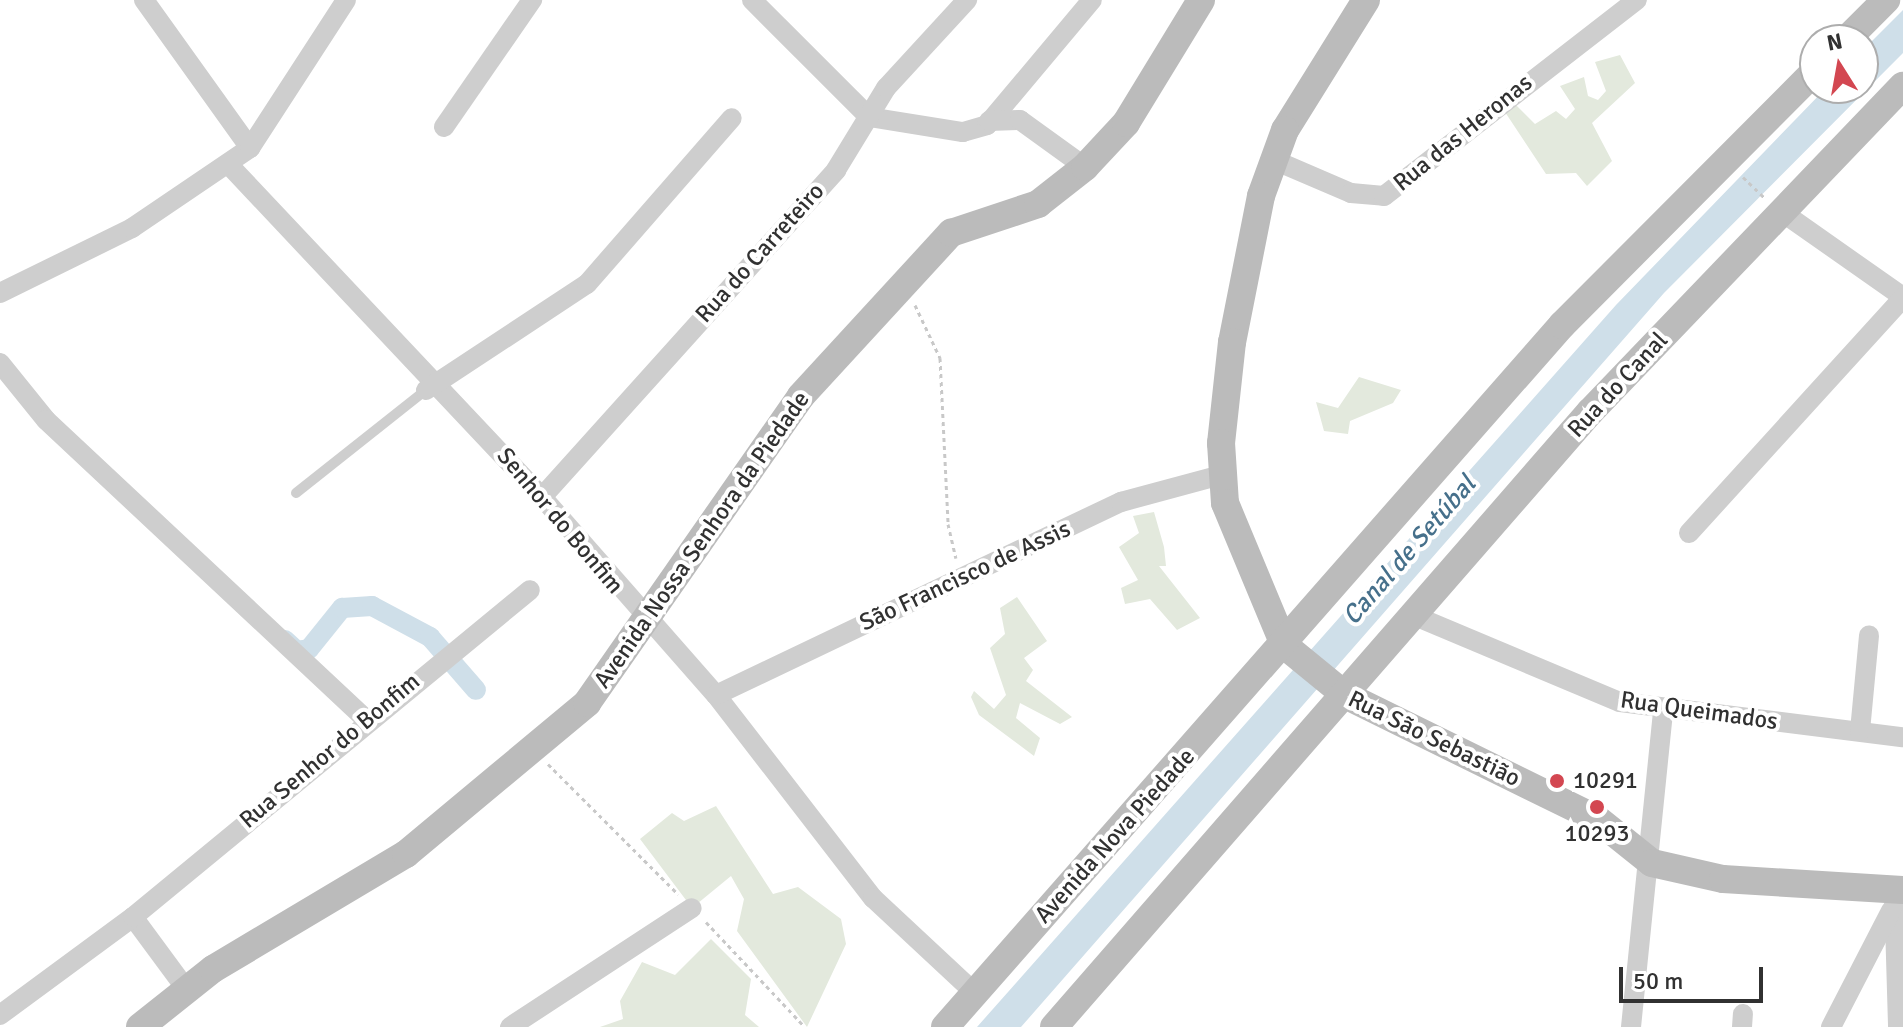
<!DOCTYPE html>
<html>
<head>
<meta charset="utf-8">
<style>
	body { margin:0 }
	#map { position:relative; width:1903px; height:1027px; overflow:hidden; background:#fff; font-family:Signika,sans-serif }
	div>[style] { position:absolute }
	.green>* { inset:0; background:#e3e9dd }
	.water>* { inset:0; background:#cfdfe9 }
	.canal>* { height:20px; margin:-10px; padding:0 10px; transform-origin:10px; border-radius:10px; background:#cfdfe9 }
	.path>* { height:3px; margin-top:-1.5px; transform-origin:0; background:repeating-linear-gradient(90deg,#c8c8c8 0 4px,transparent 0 8px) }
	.lane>* { height:10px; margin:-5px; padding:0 5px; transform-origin:5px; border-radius:5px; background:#cecece }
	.street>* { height:20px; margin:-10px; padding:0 10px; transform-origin:10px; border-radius:10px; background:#cecece }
	.secondary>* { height:28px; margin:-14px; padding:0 14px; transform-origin:14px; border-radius:14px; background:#bbb }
	.dots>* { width:22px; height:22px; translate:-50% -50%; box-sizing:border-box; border:4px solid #fff; border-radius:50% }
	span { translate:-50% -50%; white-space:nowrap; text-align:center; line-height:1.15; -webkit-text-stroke:8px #fff; paint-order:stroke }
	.street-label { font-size:24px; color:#313131 }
	.poi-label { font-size:24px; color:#313131 }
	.left { translate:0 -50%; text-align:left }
	.water-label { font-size:26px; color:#46708b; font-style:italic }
	.north { position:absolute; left:1799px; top:24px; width:80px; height:80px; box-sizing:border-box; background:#fff; border:2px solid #adadad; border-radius:50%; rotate:349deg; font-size:22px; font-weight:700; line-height:32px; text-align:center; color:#313131 }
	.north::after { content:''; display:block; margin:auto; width:28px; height:36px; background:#d34751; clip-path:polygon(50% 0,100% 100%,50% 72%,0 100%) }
	.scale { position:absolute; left:1619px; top:967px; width:144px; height:36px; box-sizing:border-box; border:4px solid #313131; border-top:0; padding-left:10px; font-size:24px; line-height:28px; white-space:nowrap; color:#313131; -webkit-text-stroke:6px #fff; paint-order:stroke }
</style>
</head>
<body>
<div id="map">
	<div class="green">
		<div style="clip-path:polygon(1620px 55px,1635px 83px,1592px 123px,1612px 161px,1587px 186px,1576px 173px,1546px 174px,1503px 109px,1512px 101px,1535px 124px,1556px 111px,1566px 119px,1575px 109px,1560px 86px,1584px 77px,1588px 96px,1598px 100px,1606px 91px,1595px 62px)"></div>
		<div style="clip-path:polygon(1359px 377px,1401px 390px,1393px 403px,1350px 421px,1348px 434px,1324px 431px,1316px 402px,1338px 408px)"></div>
		<div style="clip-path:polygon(1154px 512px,1164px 547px,1166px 566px,1159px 566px,1200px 618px,1177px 630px,1150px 599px,1125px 604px,1121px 588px,1138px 580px,1119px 547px,1139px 533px,1133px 516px)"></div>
		<div style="clip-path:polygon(1017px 597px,1047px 641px,1024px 658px,1033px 670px,1026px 681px,1072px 717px,1060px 724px,1020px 703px,1016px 718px,1040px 738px,1034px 756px,979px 715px,971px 697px,974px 691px,994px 709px,1006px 695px,990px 648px,1005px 634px,1000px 608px)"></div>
		<div style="clip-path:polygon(716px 806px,773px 894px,798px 887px,841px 919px,846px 944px,807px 1027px,737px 931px,744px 899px,731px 876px,692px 908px,640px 839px,672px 813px,684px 821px)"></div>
		<div style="clip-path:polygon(711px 939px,751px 979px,745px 1015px,759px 1027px,600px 1027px,623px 1019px,620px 1001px,642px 962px,675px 975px)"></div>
	</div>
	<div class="water">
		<div style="clip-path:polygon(1903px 10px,1903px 53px,1664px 293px,1021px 1027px,977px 1027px,1616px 305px,1826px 88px,1863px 88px,1863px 50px)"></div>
	</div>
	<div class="canal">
		<div style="left:285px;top:640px;width:16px;rotate:43deg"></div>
		<div style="left:297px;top:651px;width:12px;rotate:-9deg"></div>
		<div style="left:309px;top:649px;width:53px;rotate:-51.2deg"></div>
		<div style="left:342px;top:608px;width:30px;rotate:-4deg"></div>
		<div style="left:372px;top:606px;width:66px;rotate:28.1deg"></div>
		<div style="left:430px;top:637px;width:70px;rotate:49deg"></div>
	</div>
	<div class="path">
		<div style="left:1743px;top:177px;width:29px;rotate:44deg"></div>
		<div style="left:915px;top:305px;width:59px;rotate:64.7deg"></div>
		<div style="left:940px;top:358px;width:166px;rotate:87.2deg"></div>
		<div style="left:948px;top:524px;width:35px;rotate:77deg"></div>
		<div style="left:548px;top:764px;width:184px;rotate:45deg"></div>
		<div style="left:706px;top:922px;width:144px;rotate:46.7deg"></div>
	</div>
	<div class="lane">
		<div style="left:296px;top:493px;width:166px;rotate:-38.4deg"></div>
	</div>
	<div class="street">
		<div style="left:144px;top:0;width:182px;rotate:54.4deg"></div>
		<div style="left:752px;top:0;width:165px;rotate:45deg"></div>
		<div style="left:869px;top:117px;width:95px;rotate:9.1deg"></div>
		<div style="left:963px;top:132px;width:25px;rotate:-16deg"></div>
		<div style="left:987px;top:125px;width:163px;rotate:-50deg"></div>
		<div style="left:989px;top:121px;width:31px;rotate:-2deg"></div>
		<div style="left:1020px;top:120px;width:80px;rotate:35.9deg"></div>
		<div style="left:444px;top:127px;width:155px;rotate:-55.3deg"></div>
		<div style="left:1274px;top:160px;width:84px;rotate:23.2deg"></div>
		<div style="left:1351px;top:193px;width:33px;rotate:5deg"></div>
		<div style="left:1384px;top:196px;width:320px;rotate:-37.8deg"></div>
		<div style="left:229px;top:165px;width:456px;rotate:46.7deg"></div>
		<div style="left:542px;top:497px;width:264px;rotate:48.7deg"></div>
		<div style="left:716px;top:695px;width:257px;rotate:52.3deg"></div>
		<div style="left:873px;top:898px;width:139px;rotate:43deg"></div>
		<div style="left:1782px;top:212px;width:148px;rotate:35.1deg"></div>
		<div style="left:0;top:293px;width:147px;rotate:-26.2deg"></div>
		<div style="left:132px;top:228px;width:143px;rotate:-34.1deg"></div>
		<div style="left:250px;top:148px;width:176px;rotate:-57deg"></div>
		<div style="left:0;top:363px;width:73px;rotate:51.1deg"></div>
		<div style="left:46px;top:420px;width:437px;rotate:43.1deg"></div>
		<div style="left:426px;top:390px;width:193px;rotate:-33.4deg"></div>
		<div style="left:587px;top:284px;width:220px;rotate:-48.9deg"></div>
		<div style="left:542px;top:497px;width:440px;rotate:-48deg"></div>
		<div style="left:836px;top:170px;width:96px;rotate:-58.6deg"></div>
		<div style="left:886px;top:88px;width:120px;rotate:-47.4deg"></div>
		<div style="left:1689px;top:533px;width:318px;rotate:-47.7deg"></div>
		<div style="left:1415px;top:616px;width:222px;rotate:22.8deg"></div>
		<div style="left:1620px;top:702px;width:285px;rotate:7.1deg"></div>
		<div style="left:716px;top:695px;width:449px;rotate:-25.5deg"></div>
		<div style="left:1121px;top:502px;width:104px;rotate:-15.1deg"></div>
		<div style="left:1860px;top:731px;width:96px;rotate:-84.6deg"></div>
		<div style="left:1894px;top:890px;width:137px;rotate:88.3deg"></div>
		<div style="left:133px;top:917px;width:89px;rotate:53.6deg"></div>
		<div style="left:0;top:1015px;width:165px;rotate:-36.4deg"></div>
		<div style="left:133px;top:917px;width:514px;rotate:-39.48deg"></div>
		<div style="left:510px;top:1027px;width:217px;rotate:-33.2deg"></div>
		<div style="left:1631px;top:1027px;width:318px;rotate:-84.2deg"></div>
		<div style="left:1742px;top:1027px;width:13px;rotate:-86deg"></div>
		<div style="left:1831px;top:1027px;width:131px;rotate:-62.7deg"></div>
	</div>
	<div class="secondary">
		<div style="left:1366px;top:0;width:153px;rotate:121.9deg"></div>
		<div style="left:1285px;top:130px;width:70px;rotate:110deg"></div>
		<div style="left:1261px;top:196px;width:149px;rotate:101.2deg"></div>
		<div style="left:1232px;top:342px;width:102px;rotate:96.2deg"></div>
		<div style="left:1221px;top:443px;width:60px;rotate:86.2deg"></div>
		<div style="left:1225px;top:503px;width:154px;rotate:67.4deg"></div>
		<div style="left:1284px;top:645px;width:79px;rotate:39.3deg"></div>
		<div style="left:1345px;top:695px;width:281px;rotate:26.2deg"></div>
		<div style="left:1597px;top:819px;width:70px;rotate:38.7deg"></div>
		<div style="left:1652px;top:863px;width:73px;rotate:12.7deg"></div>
		<div style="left:1723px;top:879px;width:180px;rotate:3.5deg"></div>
		<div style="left:1846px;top:40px;width:57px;rotate:-45deg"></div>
		<div style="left:140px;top:1027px;width:93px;rotate:-38.5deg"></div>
		<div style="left:213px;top:969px;width:225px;rotate:-30.8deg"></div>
		<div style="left:406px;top:854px;width:236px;rotate:-39.8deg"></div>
		<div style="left:587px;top:703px;width:374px;rotate:-55.1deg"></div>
		<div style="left:801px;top:396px;width:222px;rotate:-47.4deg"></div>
		<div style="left:951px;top:233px;width:92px;rotate:-18.4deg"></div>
		<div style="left:1038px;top:204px;width:60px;rotate:-38.2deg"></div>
		<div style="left:1085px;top:167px;width:60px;rotate:-47deg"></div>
		<div style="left:1126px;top:123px;width:144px;rotate:-58.6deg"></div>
		<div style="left:945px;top:1027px;width:935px;rotate:-48.69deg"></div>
		<div style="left:1562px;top:325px;width:359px;rotate:-45.1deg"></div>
		<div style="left:1054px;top:1027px;width:816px;rotate:-48.93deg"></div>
		<div style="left:1590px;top:412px;width:452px;rotate:-46.2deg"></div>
	</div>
	<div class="dots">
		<div style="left:1557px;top:781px;background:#d34751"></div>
		<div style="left:1597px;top:807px;background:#d34751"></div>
	</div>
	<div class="street-label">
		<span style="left:1463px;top:133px;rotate:-39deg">Rua das Heronas</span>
		<span style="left:760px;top:253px;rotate:-48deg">Rua do Carreteiro</span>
		<span style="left:1618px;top:385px;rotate:-47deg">Rua do Canal</span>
		<span style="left:560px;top:521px;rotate:50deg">Senhor do Bonfim</span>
		<span style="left:702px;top:540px;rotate:-55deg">Avenida Nossa Senhora da Piedade</span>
		<span style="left:965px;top:576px;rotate:-25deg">São Francisco de Assis</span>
		<span style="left:1699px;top:711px;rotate:8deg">Rua Queimados</span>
		<span style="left:1434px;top:739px;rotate:26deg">Rua São Sebastião</span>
		<span style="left:330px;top:751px;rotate:-40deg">Rua Senhor do Bonfim</span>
		<span style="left:1115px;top:836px;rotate:-48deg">Avenida Nova Piedade</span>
	</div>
	<div class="poi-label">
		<span class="left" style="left:1573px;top:781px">10291</span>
		<span style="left:1597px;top:834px">10293</span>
	</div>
	<div class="water-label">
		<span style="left:1410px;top:551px;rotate:-49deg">Canal de Setúbal</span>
	</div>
	<div class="north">N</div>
	<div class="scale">50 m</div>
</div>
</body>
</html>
